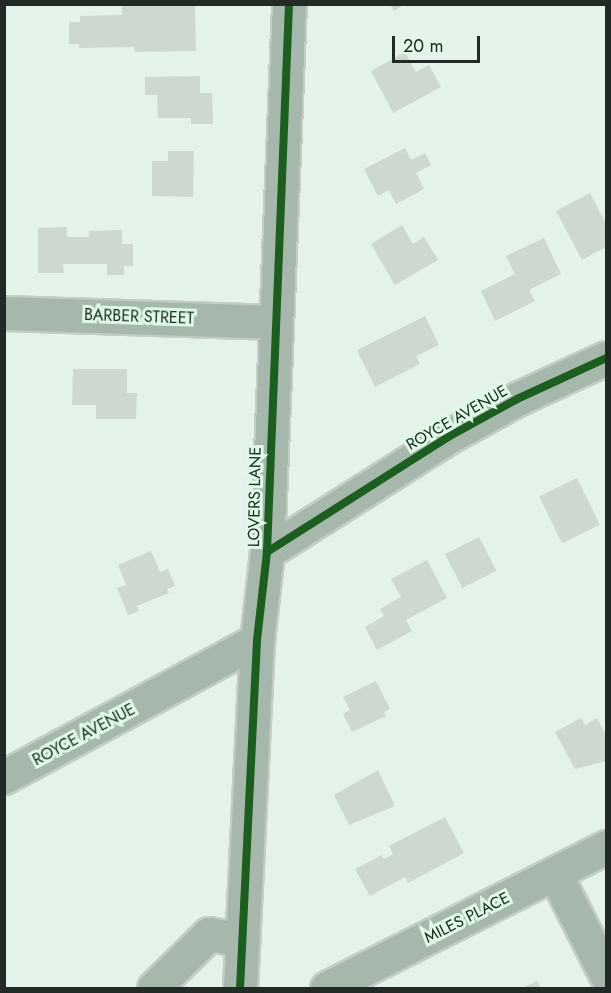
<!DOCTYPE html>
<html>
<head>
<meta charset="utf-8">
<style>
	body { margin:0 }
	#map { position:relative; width:611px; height:993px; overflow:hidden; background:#e4f3e9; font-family:Jost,sans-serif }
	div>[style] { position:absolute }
	.building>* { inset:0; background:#ccd8d0; transform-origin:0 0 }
	.roads { filter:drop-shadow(2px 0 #c3cdc6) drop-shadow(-2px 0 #c3cdc6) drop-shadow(0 2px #c3cdc6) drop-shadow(0 -2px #c3cdc6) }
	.minor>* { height:33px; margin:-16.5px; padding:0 16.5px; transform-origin:16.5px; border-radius:16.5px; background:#a6b8ac }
	.cycleway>* { height:8px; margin:-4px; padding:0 4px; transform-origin:4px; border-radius:4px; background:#1b5e20 }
	span { translate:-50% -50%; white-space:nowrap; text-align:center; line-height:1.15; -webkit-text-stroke:6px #def9e6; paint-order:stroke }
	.street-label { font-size:16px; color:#212a24 }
	.frame { position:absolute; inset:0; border:6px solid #212a24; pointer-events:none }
	.scale { position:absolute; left:392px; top:36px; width:88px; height:27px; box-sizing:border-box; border:3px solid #212a24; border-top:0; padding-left:8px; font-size:18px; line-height:21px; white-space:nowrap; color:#212a24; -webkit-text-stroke:4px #def9e6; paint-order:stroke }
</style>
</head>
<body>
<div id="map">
	<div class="building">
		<div style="clip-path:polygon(122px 4px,195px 4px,196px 51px,135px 52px,134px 47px,79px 48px,79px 44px,69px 44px,69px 22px,80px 22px,80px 16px,122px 15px)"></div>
		<div style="clip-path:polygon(390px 4px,405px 4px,394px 11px)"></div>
		<div style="clip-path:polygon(405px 52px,416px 72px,429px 65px,441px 87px,393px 113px,371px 71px)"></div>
		<div style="clip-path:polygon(200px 76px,200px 93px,212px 93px,213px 124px,191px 124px,191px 118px,158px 118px,157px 95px,145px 95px,145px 77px)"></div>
		<div style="clip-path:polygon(405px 148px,411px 160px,425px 153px,431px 165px,416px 173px,424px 189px,396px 204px,389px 190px,378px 196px,364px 169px)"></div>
		<div style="clip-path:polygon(168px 151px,194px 151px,193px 197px,152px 196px,152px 161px,168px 161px)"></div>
		<div style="clip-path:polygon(590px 193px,606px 224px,606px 247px,582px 260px,556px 211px)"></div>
		<div style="clip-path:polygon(402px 225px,413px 244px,424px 237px,438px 260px,395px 285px,371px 244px)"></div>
		<div style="clip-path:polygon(67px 227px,67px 237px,89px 237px,89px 231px,122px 230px,122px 244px,133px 244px,133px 266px,124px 266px,124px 275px,107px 275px,107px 264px,63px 264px,64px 273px,38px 273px,38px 228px)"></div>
		<div style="clip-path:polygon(544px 238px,561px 274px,529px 290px,535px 301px,495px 321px,481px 291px,515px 274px,506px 256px)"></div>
		<div style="clip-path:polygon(425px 316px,439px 345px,416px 356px,420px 364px,375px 387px,357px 350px)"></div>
		<div style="clip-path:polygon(73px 369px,127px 369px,127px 393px,137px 393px,136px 419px,96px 419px,96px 405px,72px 405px)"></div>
		<div style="left:577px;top:478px;width:52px;height:42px;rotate:64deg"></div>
		<div style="left:479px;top:537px;width:38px;height:38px;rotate:63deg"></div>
		<div style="clip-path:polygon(151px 551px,160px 572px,168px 569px,175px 586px,167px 589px,169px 593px,137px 606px,139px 611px,128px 615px,117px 588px,126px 585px,118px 565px)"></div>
		<div style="clip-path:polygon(427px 560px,447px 598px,406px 620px,412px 631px,377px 650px,365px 627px,384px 616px,380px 609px,401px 597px,391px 579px)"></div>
		<div style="clip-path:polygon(376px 681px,390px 709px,384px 712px,386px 716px,352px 732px,343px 714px,350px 710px,343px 697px)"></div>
		<div style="clip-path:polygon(581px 718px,585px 725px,597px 718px,606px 735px,606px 761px,575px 769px,555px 732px)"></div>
		<div style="clip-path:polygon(378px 770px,395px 806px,349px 825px,334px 795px)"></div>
		<div style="clip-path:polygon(445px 817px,464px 853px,408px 883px,405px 877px,370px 896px,355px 869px,382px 855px,384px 859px,393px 854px,389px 846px)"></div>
		<div style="clip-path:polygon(537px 981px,541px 988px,522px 988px)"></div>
	</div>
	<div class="roads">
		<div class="minor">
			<div style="left:4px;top:313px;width:270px;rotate:1.9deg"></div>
			<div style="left:267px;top:552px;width:214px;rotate:-32.4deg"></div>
			<div style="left:448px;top:437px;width:79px;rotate:-28.8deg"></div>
			<div style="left:517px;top:399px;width:98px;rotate:-24.7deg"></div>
			<div style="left:4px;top:777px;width:288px;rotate:-28.4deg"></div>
			<div style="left:555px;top:874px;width:113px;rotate:63.2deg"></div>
			<div style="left:154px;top:988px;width:77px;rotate:-44.5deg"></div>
			<div style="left:209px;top:934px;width:34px;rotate:10deg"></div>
			<div style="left:240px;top:988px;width:348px;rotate:-87.2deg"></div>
			<div style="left:257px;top:640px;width:89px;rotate:-83.5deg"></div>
			<div style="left:267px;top:552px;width:548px;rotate:-87.7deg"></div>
			<div style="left:327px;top:988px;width:313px;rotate:-26.8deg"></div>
		</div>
	</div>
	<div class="cycleway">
		<div style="left:267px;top:552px;width:214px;rotate:-32.4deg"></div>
		<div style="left:448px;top:437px;width:79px;rotate:-28.8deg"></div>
		<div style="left:517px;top:399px;width:98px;rotate:-24.7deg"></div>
		<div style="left:240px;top:988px;width:348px;rotate:-87.2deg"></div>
		<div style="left:257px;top:640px;width:89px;rotate:-83.5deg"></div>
		<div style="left:267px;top:552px;width:548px;rotate:-87.7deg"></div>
	</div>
	<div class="street-label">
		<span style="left:139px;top:317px;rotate:2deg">BARBER STREET</span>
		<span style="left:457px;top:418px;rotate:-30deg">ROYCE AVENUE</span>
		<span style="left:255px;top:497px;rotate:-89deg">LOVERS LANE</span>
		<span style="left:84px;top:735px;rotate:-28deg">ROYCE AVENUE</span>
		<span style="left:467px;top:918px;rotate:-27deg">MILES PLACE</span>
	</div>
	<div class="frame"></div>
	<div class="scale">20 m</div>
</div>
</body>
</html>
